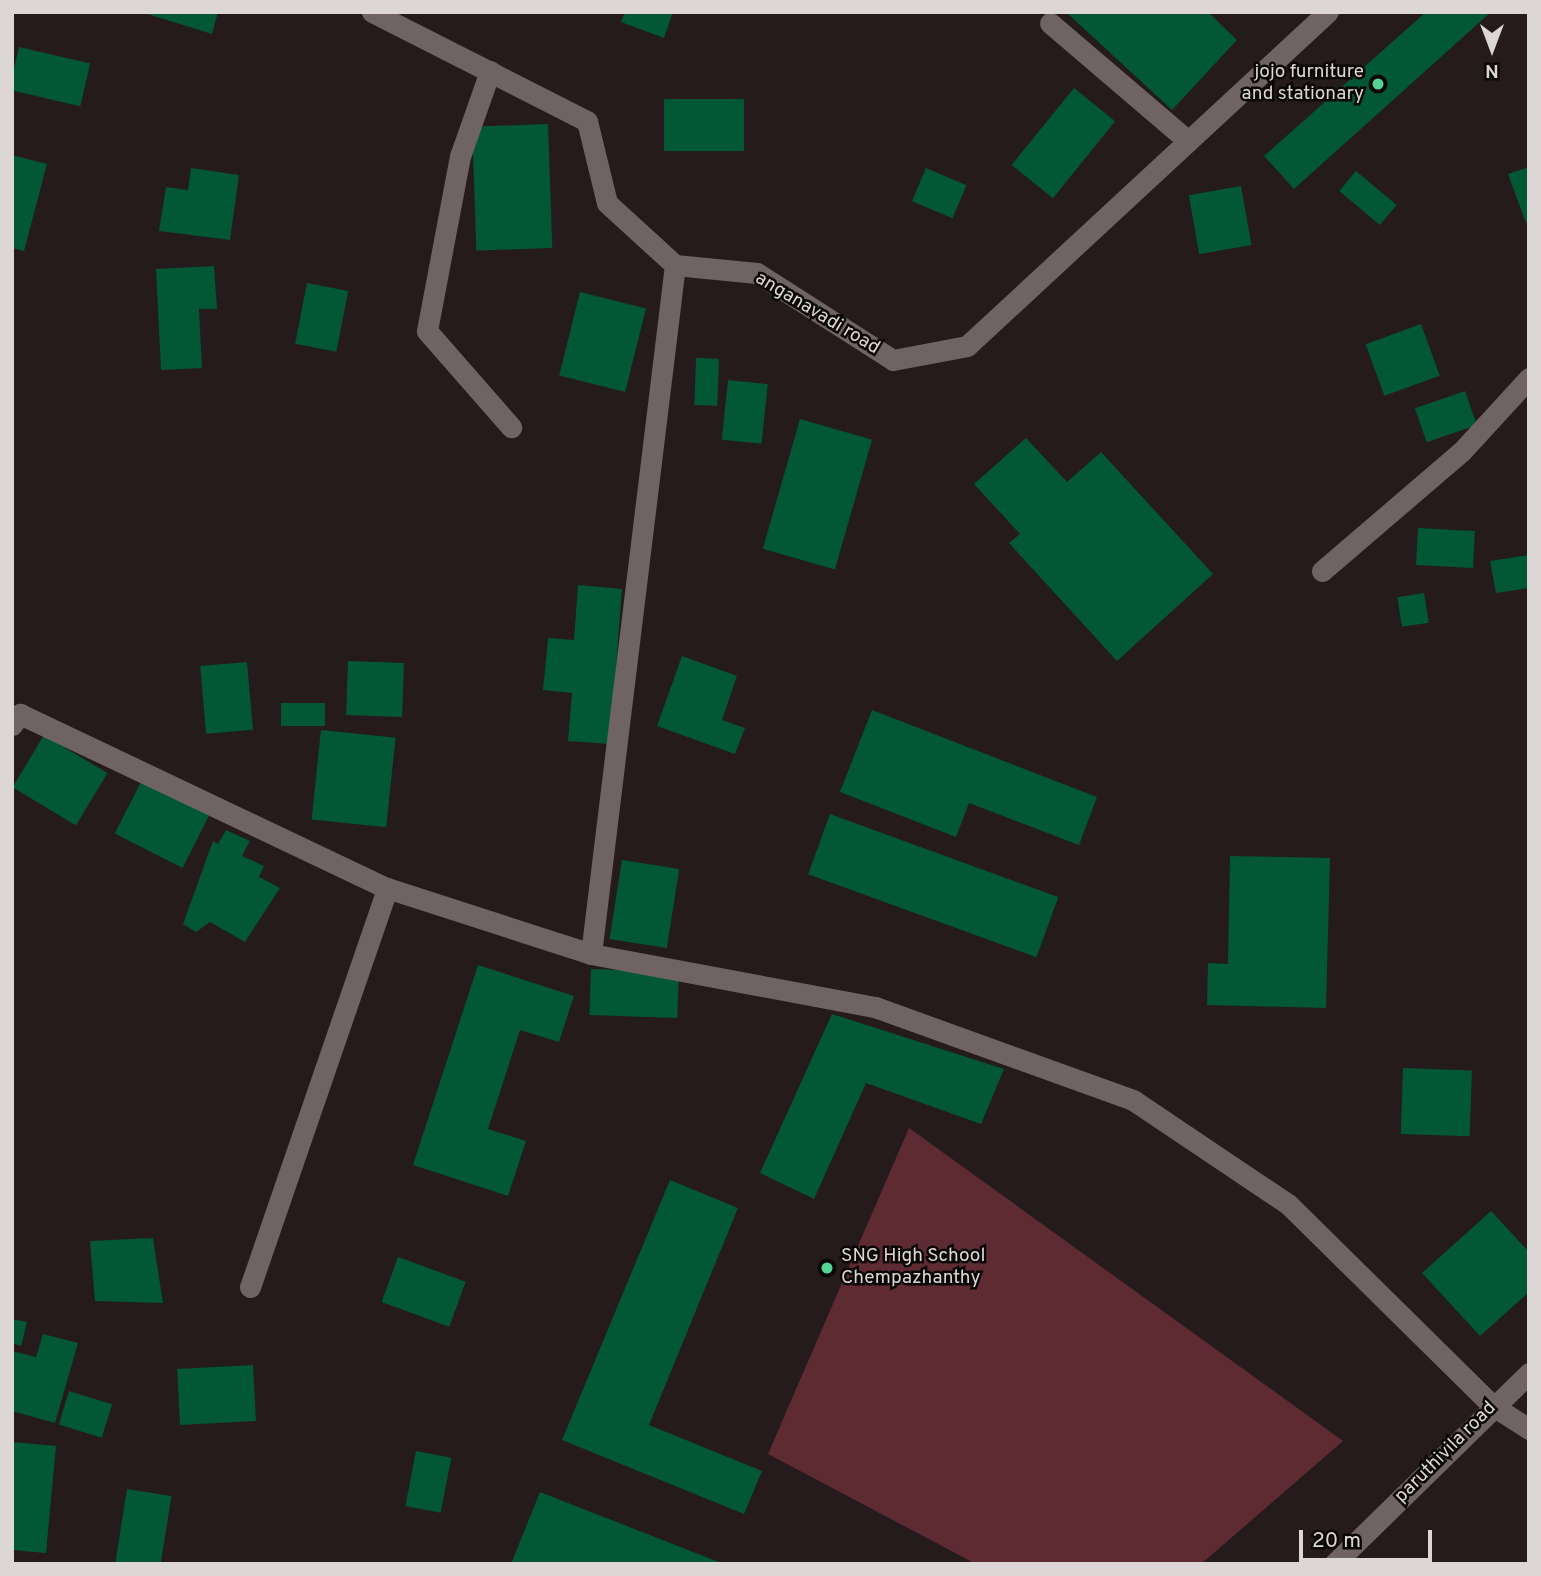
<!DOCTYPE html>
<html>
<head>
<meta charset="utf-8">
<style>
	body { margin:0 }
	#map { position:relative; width:1541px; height:1576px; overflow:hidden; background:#251b1c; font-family:Overpass,sans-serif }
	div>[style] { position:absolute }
	.green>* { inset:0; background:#5e2b33 }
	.building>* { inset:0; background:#025735; transform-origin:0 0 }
	.minor>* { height:21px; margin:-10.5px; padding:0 10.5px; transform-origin:10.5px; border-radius:10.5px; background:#706364 }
	.dots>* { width:19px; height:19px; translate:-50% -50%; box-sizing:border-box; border:4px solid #0b0707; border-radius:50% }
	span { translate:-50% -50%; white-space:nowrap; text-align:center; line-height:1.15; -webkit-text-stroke:5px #0b0707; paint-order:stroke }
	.poi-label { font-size:19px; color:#ddd6d6 }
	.right { translate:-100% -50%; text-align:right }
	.left { translate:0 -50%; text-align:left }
	.street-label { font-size:19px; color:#ddd6d6 }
	.frame { position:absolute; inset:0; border:14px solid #ddd6d6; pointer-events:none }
	.north { position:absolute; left:1457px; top:14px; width:70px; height:70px; -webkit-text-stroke:5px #0b0707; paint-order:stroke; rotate:180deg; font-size:19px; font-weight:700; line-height:28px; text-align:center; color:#ddd6d6 }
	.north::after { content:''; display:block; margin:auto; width:24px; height:32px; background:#ddd6d6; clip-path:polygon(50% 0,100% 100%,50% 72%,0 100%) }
	.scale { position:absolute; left:1299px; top:1530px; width:133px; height:32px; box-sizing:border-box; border:4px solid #ddd6d6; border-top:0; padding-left:9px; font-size:21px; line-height:24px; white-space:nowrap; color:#ddd6d6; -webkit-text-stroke:5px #0b0707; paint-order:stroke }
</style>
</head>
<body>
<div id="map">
	<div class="green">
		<div style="clip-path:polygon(909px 1128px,1343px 1441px,1201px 1564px,976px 1564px,768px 1454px)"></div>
	</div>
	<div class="building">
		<div style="clip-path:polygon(141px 12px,218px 12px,212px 34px)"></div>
		<div style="clip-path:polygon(625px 12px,673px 12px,664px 38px,621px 22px)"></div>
		<div style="clip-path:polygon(1066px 12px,1208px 12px,1237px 40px,1172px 110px)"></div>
		<div style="clip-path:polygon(1426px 12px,1491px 12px,1294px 189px,1264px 156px)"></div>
		<div style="left:19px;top:47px;width:73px;height:44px;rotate:13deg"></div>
		<div style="left:1074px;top:88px;width:53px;height:99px;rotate:39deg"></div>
		<div style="left:744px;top:99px;width:52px;height:80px;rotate:90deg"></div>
		<div style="left:548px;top:124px;width:124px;height:76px;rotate:88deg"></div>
		<div style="clip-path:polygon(12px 155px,47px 164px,24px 251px,12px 248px)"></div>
		<div style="clip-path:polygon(1529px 167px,1529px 222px,1526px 223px,1508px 174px)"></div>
		<div style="clip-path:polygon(191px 168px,239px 175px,230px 240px,159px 231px,166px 187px,188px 190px)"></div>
		<div style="left:926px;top:168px;width:44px;height:36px;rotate:23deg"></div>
		<div style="left:1356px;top:171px;width:53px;height:26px;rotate:40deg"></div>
		<div style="left:1241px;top:186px;width:60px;height:53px;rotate:80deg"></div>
		<div style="clip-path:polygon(214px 266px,217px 309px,199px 309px,202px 368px,161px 370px,156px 269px)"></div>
		<div style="left:307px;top:283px;width:42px;height:62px;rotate:11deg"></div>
		<div style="left:580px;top:292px;width:68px;height:86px;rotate:14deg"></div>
		<div style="left:1421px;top:324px;width:55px;height:59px;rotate:70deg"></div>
		<div style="left:696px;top:358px;width:23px;height:47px;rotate:2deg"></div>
		<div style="left:728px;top:380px;width:40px;height:60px;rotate:6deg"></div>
		<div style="left:1465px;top:391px;width:36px;height:53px;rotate:71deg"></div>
		<div style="left:800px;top:419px;width:75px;height:135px;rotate:16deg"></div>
		<div style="clip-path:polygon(1026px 438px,1067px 482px,1101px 452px,1213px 574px,1117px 661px,1009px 543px,1020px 534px,974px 484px)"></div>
		<div style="left:1418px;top:528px;width:57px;height:37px;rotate:3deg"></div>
		<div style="clip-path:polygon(1529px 555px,1529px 588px,1496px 593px,1490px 561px)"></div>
		<div style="clip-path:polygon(578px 585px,622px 589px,610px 744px,568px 741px,572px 693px,543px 690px,548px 638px,574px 640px)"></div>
		<div style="left:1424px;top:593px;width:30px;height:27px;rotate:81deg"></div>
		<div style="clip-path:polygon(682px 656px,737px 676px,722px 720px,745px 728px,735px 754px,657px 726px)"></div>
		<div style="left:348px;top:661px;width:56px;height:54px;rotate:2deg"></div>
		<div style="left:247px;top:662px;width:68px;height:47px;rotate:85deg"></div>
		<div style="left:325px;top:703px;width:23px;height:44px;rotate:90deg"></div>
		<div style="clip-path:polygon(872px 710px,1097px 797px,1079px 845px,969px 803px,956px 837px,840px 792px)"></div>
		<div style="left:321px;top:730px;width:75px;height:90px;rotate:6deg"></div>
		<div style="left:44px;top:735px;width:74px;height:61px;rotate:31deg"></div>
		<div style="left:142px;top:780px;width:76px;height:60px;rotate:27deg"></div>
		<div style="left:830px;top:814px;width:243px;height:64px;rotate:20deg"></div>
		<div style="clip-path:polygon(226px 830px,250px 841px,242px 856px,264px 866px,259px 877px,280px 888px,245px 942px,210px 922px,196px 932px,183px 924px,213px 841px,218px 844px)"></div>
		<div style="clip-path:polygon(1230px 856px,1330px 858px,1326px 1008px,1207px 1005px,1208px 963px,1228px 964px)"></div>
		<div style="left:622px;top:860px;width:58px;height:80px;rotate:9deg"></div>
		<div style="clip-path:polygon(478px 965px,574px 996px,559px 1042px,520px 1030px,488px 1129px,526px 1141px,508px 1196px,413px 1165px)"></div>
		<div style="left:591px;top:969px;width:88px;height:46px;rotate:2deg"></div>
		<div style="clip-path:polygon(832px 1014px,1004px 1069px,981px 1124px,866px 1083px,814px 1199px,760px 1173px)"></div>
		<div style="left:1403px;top:1068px;width:69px;height:66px;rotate:2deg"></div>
		<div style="clip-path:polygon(670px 1180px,738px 1208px,649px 1425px,762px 1471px,744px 1514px,562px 1440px)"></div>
		<div style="clip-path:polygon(1491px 1211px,1529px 1252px,1529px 1292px,1480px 1336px,1422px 1273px)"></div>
		<div style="clip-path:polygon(153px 1238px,163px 1303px,95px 1301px,90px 1241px)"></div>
		<div style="left:398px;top:1257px;width:72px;height:48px;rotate:20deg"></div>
		<div style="clip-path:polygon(12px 1319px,27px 1322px,21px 1346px,12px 1343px)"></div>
		<div style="clip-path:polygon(43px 1334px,78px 1343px,55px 1423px,12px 1411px,12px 1351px,36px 1357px)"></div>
		<div style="left:253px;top:1365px;width:56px;height:76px;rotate:87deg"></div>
		<div style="left:69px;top:1391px;width:45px;height:35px;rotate:17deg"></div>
		<div style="clip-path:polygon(12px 1442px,56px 1446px,46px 1553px,12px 1550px)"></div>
		<div style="left:416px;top:1451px;width:36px;height:56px;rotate:11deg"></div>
		<div style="left:127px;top:1489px;width:45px;height:76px;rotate:9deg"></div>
		<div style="clip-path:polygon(540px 1492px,724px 1564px,511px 1564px)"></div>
	</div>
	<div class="minor">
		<div style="left:372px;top:12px;width:241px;rotate:26.9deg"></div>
		<div style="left:587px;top:121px;width:84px;rotate:76.3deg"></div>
		<div style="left:607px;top:203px;width:92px;rotate:42.4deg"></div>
		<div style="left:675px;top:265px;width:82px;rotate:5.6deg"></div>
		<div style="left:757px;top:273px;width:161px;rotate:32.6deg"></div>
		<div style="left:893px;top:360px;width:75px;rotate:-10.7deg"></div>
		<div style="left:967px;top:346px;width:492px;rotate:-42.8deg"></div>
		<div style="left:1050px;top:23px;width:182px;rotate:40.5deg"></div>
		<div style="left:490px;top:71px;width:90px;rotate:109.4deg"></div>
		<div style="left:460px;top:156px;width:178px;rotate:100.7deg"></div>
		<div style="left:427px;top:331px;width:128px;rotate:48.8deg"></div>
		<div style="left:1322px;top:571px;width:184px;rotate:-40.6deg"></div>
		<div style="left:1462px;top:451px;width:99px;rotate:-47.5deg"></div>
		<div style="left:12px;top:725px;width:14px;rotate:-54deg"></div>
		<div style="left:20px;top:714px;width:406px;rotate:25.4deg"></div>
		<div style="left:387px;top:888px;width:214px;rotate:17.9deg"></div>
		<div style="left:591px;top:954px;width:289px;rotate:10.6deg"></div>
		<div style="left:875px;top:1007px;width:274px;rotate:19.8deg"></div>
		<div style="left:1133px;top:1100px;width:187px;rotate:33.9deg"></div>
		<div style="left:1288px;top:1204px;width:288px;rotate:44.6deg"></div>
		<div style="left:1493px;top:1406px;width:43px;rotate:32.6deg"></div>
		<div style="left:591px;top:954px;width:694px;rotate:-83.05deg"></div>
		<div style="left:250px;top:1287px;width:422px;rotate:-71deg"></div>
		<div style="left:1334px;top:1564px;width:273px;rotate:-44.4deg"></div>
	</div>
	<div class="dots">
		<div style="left:1378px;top:84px;background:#54d395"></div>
		<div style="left:827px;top:1268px;background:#54d395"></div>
	</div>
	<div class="poi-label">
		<span class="right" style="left:1364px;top:84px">jojo furniture<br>and stationary</span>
		<span class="left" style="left:841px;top:1268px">SNG High School<br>Chempazhanthy</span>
	</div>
	<div class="street-label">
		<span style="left:817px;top:314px;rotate:31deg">anganavadi road</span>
		<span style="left:1446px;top:1453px;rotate:-45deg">paruthivila road</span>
	</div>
	<div class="frame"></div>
	<div class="north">N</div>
	<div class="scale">20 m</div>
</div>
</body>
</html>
